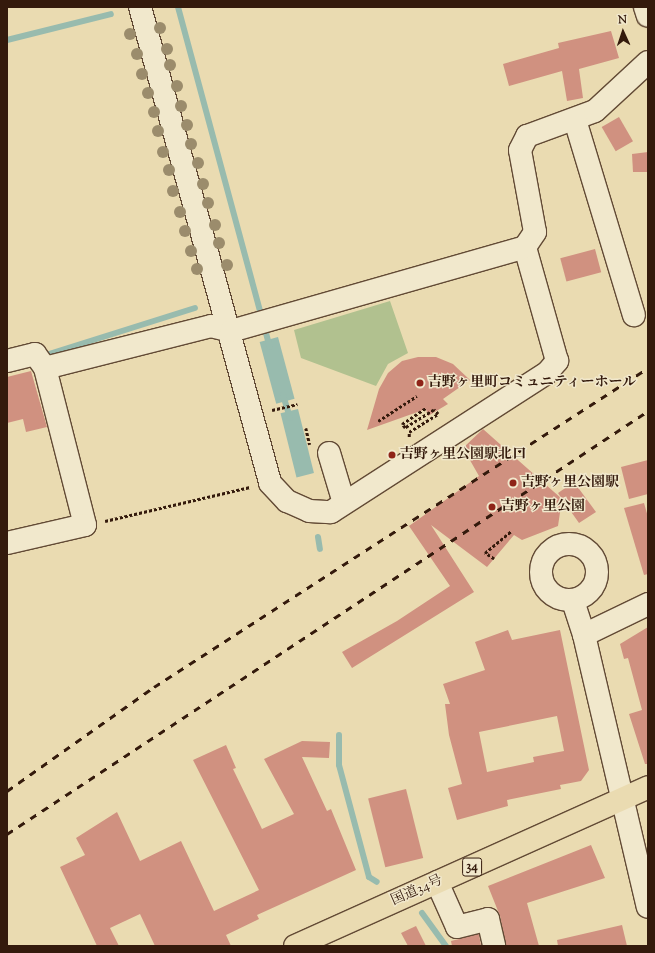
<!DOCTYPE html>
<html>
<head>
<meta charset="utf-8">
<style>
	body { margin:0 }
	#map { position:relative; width:655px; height:953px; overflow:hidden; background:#eadbb1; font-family:"Sorts Mill Goudy","Noto Serif JP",serif }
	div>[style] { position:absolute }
	.green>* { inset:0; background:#b1c18f }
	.water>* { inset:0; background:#98bbae; transform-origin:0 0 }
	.stream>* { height:6px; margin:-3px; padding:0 3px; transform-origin:3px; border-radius:3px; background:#98bbae }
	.building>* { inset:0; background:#d09180; transform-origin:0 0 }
	.path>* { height:2.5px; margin-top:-1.25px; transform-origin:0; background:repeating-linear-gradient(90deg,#341a0c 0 3px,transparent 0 5px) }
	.roads { filter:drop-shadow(1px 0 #624a35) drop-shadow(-1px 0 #624a35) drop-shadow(0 1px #624a35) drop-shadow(0 -1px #624a35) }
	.minor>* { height:22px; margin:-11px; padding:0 11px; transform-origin:11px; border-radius:11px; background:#f1e8cc }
	.minor>.ring { margin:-11px; padding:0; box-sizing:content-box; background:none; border:22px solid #f1e8cc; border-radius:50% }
	.highway>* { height:22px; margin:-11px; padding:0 11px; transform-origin:11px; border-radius:11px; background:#eadbb1 }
	.rail>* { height:3px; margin-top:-1.5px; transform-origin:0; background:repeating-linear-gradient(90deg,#341a0c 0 7px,transparent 0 14px) }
	.trees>* { width:12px; height:12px; margin:-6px; border-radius:50%; background:#9b8c6c }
	.dots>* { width:11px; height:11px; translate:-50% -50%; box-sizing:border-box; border:2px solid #f1e8cc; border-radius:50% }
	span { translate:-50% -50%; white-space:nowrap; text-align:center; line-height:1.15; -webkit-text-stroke:3px #f1e8cc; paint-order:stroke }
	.shield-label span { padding:1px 3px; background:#f1e8cc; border:1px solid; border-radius:3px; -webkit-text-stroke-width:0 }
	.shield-label { font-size:13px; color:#341a0c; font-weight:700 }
	.poi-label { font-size:14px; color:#341a0c; font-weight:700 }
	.left { translate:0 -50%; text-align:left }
	.street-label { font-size:14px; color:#341a0c }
	.frame { position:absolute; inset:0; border:8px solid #341a0c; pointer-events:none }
	.north { position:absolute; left:603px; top:12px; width:40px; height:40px; -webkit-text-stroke:3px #f1e8cc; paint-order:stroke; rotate:357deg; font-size:11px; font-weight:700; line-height:16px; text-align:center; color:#341a0c }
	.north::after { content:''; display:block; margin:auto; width:14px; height:18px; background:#341a0c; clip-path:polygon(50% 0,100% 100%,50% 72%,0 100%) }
</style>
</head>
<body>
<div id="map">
	<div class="green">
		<div style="clip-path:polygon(390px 301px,408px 353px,388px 364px,376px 386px,301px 358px,294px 330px)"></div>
	</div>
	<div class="water">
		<div style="left:278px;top:337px;width:64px;height:19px;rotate:75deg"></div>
		<div style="left:298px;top:409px;width:66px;height:18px;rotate:76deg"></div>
	</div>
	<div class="stream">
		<div style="left:178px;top:7px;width:352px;rotate:74.9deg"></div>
		<div style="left:7px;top:40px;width:107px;rotate:-14deg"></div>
		<div style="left:49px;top:354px;width:153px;rotate:-17.5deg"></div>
		<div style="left:283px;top:395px;width:24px;rotate:73deg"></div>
		<div style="left:318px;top:537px;width:12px;rotate:81deg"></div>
		<div style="left:339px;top:735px;width:30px;rotate:90deg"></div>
		<div style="left:339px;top:765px;width:116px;rotate:75deg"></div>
		<div style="left:369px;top:877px;width:9px;rotate:32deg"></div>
		<div style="left:422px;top:913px;width:41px;rotate:54deg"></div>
	</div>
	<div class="building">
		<div style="clip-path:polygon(611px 31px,619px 58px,579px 69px,583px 98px,567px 101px,562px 71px,509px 86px,503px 64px,559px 48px,558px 43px)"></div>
		<div style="left:619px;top:117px;width:28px;height:20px;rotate:60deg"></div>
		<div style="clip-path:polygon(648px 152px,648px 172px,633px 172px,632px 154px)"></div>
		<div style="left:595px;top:249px;width:24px;height:36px;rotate:75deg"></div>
		<div style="clip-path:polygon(418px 357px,436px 357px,453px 364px,470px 380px,443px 399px,448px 404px,428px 416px,426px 409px,367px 430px,379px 389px,388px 373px,402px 361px)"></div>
		<div style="clip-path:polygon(31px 371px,47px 427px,26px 432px,23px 419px,7px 423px,7px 377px)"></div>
		<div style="clip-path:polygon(483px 429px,562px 499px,558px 493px,574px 482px,596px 512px,579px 523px,562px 499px,558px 526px,522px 540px,514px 535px,487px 567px,431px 525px,474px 592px,352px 668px,342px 652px,397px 621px,450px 586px,409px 526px,479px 476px,463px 448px)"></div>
		<div style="clip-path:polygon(648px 460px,648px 494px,629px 499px,621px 467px)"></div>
		<div style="clip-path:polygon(644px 503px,648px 517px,648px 574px,644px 575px,624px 508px)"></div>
		<div style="clip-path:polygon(648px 627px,648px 764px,645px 764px,629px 714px,642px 710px,628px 658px,624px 659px,620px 644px)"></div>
		<div style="clip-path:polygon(evenodd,508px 630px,512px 640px,560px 630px,589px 770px,581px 781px,560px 785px,561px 789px,507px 800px,508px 806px,457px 820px,448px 788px,462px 784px,449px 735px,445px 704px,450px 704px,443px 684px,485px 670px,475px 642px,508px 630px,557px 716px,564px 751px,533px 757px,534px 762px,487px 772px,479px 732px,557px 716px)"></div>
		<div style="clip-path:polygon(302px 741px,330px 742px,329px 758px,302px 757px,327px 811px,331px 809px,356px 870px,257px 915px,259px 919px,226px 935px,231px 946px,155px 946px,140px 914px,110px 928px,119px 946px,97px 946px,60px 867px,85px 855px,76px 838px,117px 812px,140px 861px,181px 841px,214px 911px,259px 890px,193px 760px,226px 745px,236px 768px,233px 769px,262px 829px,294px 814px,264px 759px)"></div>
		<div style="left:406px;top:789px;width:71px;height:39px;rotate:76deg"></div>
		<div style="clip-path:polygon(591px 845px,605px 878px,527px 903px,539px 946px,506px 946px,500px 916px,488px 886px)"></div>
		<div style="clip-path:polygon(622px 925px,627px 946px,558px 946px,557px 940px)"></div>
		<div style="clip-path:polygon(416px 926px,426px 946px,408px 946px,401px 933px)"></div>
		<div style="clip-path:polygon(479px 934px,481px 946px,452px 946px,451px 941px)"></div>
	</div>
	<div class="path">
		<div style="left:272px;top:410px;width:26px;rotate:-13deg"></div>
		<div style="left:378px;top:421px;width:46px;rotate:-32.7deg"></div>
		<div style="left:306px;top:428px;width:17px;rotate:77deg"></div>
		<div style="left:409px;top:437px;width:5px;rotate:-90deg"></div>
		<div style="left:409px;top:432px;width:34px;rotate:-32deg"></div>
		<div style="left:438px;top:414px;width:6px;rotate:-135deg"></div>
		<div style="left:434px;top:410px;width:34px;rotate:148deg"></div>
		<div style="left:405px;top:428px;width:5px;rotate:-127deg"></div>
		<div style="left:402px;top:424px;width:29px;rotate:-34deg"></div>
		<div style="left:105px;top:521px;width:149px;rotate:-13.2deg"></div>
		<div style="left:494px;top:559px;width:11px;rotate:-146deg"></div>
		<div style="left:485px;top:553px;width:34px;rotate:-40deg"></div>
	</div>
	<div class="roads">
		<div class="minor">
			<div style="left:140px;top:7px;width:493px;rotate:74.7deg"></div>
			<div style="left:270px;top:483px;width:25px;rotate:47deg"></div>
			<div style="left:287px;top:501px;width:24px;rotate:24deg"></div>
			<div style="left:309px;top:511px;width:22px;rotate:3deg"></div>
			<div style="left:331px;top:512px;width:257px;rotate:-32.8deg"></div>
			<div style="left:547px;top:373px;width:16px;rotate:-50deg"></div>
			<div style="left:557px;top:361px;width:118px;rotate:-105.7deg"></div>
			<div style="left:645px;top:7px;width:9px;rotate:72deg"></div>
			<div style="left:575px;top:120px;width:204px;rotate:73.2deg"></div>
			<div style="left:7px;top:361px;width:29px;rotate:-14deg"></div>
			<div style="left:35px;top:354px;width:17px;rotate:54deg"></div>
			<div style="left:45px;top:368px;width:162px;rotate:75.7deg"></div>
			<div style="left:85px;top:525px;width:80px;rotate:167deg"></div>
			<div style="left:45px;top:368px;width:171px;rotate:-14.2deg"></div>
			<div style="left:211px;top:326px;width:21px;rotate:14deg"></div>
			<div style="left:231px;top:331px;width:306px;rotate:-15.9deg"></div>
			<div style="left:525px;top:247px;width:18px;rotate:-56deg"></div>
			<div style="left:535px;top:232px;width:83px;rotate:-100.4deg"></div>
			<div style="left:520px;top:150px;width:16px;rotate:-63deg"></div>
			<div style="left:527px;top:136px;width:72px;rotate:-20.2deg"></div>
			<div style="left:595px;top:111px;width:72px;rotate:-42.8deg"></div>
			<div style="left:329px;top:453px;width:52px;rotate:73.3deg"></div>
			<div class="ring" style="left:541px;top:544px;width:34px;height:34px"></div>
			<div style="left:573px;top:601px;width:36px;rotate:72deg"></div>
			<div style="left:584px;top:635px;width:279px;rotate:76.8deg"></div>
			<div style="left:584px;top:635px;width:71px;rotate:-25.8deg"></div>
			<div style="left:437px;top:882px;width:49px;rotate:66deg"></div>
			<div style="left:457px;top:927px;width:32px;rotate:-14deg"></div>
			<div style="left:488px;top:919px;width:28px;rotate:77deg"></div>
		</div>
		<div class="highway">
			<div style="left:295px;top:946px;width:387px;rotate:-24.2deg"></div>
		</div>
	</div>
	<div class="rail">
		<div style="left:7px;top:791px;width:180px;rotate:-35.3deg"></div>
		<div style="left:154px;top:687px;width:588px;rotate:-32.85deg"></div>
		<div style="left:7px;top:834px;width:768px;rotate:-33.42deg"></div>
	</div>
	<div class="trees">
		<div style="left:160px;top:28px"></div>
		<div style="left:130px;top:34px"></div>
		<div style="left:167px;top:49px"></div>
		<div style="left:137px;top:54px"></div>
		<div style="left:170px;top:65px"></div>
		<div style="left:142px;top:74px"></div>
		<div style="left:177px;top:86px"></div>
		<div style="left:148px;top:93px"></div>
		<div style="left:181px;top:106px"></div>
		<div style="left:154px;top:112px"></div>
		<div style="left:187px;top:125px"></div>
		<div style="left:158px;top:131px"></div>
		<div style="left:191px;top:144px"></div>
		<div style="left:163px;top:152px"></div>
		<div style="left:198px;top:163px"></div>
		<div style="left:169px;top:170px"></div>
		<div style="left:203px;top:184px"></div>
		<div style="left:173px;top:191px"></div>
		<div style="left:208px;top:203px"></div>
		<div style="left:180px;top:212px"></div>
		<div style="left:215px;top:225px"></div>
		<div style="left:185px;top:231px"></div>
		<div style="left:219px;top:243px"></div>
		<div style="left:191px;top:251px"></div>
		<div style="left:227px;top:265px"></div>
		<div style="left:197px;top:269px"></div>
	</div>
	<div class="dots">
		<div style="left:420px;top:383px;background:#8f2418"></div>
		<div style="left:392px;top:455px;background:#8f2418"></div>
		<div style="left:513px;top:483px;background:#8f2418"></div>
		<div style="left:492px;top:507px;background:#8f2418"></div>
	</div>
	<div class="shield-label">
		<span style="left:472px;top:867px">34</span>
	</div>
	<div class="poi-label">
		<span class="left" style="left:428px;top:383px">吉野ヶ里町コミュニティーホール</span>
		<span class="left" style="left:400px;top:455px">吉野ヶ里公園駅北口</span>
		<span class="left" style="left:521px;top:483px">吉野ヶ里公園駅</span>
		<span class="left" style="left:501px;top:507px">吉野ヶ里公園</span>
	</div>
	<div class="street-label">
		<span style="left:417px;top:891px;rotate:-24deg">国道34号</span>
	</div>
	<div class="frame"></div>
	<div class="north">N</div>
</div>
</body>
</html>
